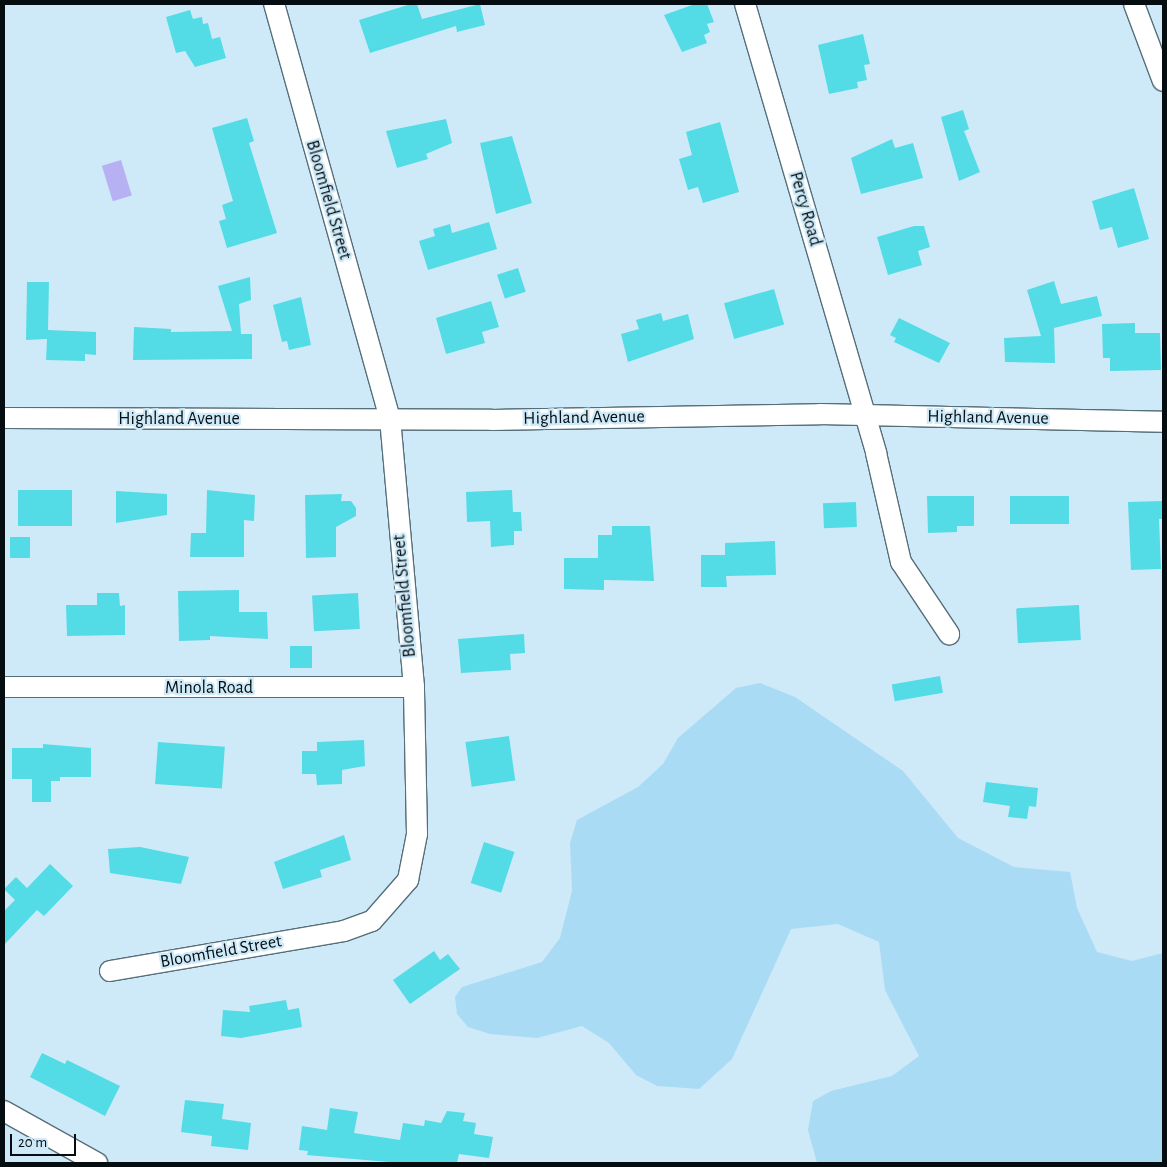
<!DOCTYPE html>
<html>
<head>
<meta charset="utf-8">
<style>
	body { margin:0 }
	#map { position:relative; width:1167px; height:1167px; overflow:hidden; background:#ceeaf8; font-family:"Alegreya Sans",sans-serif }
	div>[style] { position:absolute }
	.green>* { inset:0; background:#a9dbf4 }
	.water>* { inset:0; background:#b7b0f3; transform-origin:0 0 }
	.building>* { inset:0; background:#53dce5; transform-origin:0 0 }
	.roads { filter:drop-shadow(1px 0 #566e7a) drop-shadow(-1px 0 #566e7a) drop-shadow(0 1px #566e7a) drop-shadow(0 -1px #566e7a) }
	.street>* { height:20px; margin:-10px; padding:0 10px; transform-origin:10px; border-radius:10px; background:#fff }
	span { translate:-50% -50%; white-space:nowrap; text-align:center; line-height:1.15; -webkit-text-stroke:4.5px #ceeaf8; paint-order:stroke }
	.street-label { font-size:18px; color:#050d11 }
	.frame { position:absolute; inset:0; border:5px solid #050d11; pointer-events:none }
	.scale { position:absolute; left:10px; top:1134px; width:66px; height:22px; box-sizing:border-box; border:2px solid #050d11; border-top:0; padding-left:6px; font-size:15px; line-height:18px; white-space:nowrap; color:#050d11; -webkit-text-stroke:4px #ceeaf8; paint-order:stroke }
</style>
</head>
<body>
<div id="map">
	<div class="green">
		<div style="clip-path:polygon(760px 683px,795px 697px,903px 771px,958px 838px,1014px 867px,1070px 872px,1077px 908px,1097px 952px,1132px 961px,1163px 953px,1163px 1163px,817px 1163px,808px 1130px,813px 1101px,831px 1091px,892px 1076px,919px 1056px,885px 990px,879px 942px,838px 924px,791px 929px,732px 1059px,699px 1089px,657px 1086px,636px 1075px,609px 1043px,582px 1026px,537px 1038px,490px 1034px,468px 1027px,457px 1014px,455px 997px,462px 987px,542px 962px,560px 938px,572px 891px,570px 843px,577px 820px,638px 787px,663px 764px,678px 738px,736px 688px)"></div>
	</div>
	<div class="water">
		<div style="left:121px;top:160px;width:37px;height:20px;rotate:73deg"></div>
	</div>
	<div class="building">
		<div style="clip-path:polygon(411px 4px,417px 4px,422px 19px,480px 4px,485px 25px,457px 32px,456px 26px,370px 53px,359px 20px)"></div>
		<div style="clip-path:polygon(695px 4px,707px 4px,714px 22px,707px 24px,710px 32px,704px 35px,707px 43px,682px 52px,664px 15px)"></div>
		<div style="clip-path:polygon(190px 10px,193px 19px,202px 17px,203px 24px,208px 23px,212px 39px,220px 37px,226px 58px,195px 67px,185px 51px,176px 53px,166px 17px)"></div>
		<div style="clip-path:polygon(863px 34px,870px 64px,864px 65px,867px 80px,857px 82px,858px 88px,829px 94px,818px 45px)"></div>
		<div style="clip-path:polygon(963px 110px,969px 129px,964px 131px,980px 172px,959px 181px,941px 117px)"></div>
		<div style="clip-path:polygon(247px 118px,254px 141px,249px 143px,277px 233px,227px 248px,219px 221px,226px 219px,222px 205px,233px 201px,212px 128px)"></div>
		<div style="clip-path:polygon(446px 119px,452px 143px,426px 154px,428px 159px,397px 168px,386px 131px)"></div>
		<div style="clip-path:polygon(720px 122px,739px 192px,703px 203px,698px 187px,688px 190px,679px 159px,692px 155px,686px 132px)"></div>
		<div style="clip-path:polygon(512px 136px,532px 203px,496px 214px,480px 143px)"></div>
		<div style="clip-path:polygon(892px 139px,895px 148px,913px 143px,923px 178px,861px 194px,851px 158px)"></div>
		<div style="clip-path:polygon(1134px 188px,1149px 239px,1118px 248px,1112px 227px,1100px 230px,1092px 201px)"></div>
		<div style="clip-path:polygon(489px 222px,497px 249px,428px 270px,419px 241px,435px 236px,433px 229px,450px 224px,452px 233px)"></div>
		<div style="clip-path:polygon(914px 226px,924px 226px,930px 247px,918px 251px,922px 265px,888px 275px,877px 237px)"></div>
		<div style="left:518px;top:268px;width:25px;height:22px;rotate:72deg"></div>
		<div style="clip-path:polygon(250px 277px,251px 300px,239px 304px,241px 334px,252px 334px,252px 359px,133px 360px,134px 327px,171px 329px,171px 332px,232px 331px,218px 286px)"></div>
		<div style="clip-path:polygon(1054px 281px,1061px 304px,1097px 296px,1102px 316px,1054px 328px,1055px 363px,1005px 362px,1004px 338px,1041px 336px,1027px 290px)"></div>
		<div style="clip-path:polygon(27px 282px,49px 282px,48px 330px,96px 332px,96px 355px,85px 354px,85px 361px,46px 360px,47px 339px,26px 340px)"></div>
		<div style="left:774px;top:289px;width:37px;height:52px;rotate:74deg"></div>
		<div style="clip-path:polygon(301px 297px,311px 345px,289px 350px,287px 341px,282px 342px,273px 305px)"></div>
		<div style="clip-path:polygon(491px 301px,499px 327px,482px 332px,485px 343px,446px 354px,436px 318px)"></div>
		<div style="clip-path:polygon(661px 313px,663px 321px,688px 314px,694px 339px,628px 362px,621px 334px,639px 329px,636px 320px)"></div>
		<div style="clip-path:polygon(899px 318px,950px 343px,939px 363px,894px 342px,896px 338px,890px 335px)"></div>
		<div style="clip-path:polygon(1135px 323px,1135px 333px,1160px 333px,1161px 370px,1110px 371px,1110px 358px,1103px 358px,1102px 324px)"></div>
		<div style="left:18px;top:490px;width:54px;height:36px"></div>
		<div style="clip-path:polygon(207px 490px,255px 495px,254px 521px,244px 520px,244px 557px,190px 557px,191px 533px,206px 533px)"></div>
		<div style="clip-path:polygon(512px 490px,513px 512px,521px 512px,522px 531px,514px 531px,514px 545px,491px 547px,490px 521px,467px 522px,466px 492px)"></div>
		<div style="clip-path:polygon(116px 491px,167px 494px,167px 515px,116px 523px)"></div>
		<div style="clip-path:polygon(342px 494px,341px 501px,351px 501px,356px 508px,356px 516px,336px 527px,336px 557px,306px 558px,305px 495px)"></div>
		<div style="clip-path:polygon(927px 496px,974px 496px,974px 526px,957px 526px,957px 532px,928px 533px)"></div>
		<div style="left:1010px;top:496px;width:59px;height:28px"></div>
		<div style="clip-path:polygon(1163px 501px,1163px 519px,1159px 519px,1161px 569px,1131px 570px,1128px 502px)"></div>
		<div style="left:856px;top:502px;width:25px;height:33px;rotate:88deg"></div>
		<div style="clip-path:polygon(612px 526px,650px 526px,654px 581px,604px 580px,604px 590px,564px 589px,564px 558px,598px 558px,598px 535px,612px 535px)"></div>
		<div style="left:30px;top:537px;width:21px;height:20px;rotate:90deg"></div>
		<div style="clip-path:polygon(775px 541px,776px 575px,726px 576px,727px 587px,701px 587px,701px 555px,725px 555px,725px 543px)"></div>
		<div style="clip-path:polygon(239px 590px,239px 612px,267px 612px,268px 639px,210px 636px,210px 640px,179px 641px,178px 591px)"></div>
		<div style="clip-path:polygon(97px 593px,119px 593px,120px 606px,125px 605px,125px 635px,67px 636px,66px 605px,97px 605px)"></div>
		<div style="left:358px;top:593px;width:36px;height:46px;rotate:87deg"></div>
		<div style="left:1079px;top:605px;width:35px;height:63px;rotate:87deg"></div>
		<div style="clip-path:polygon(524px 634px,525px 653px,510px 654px,511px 670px,461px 673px,458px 639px)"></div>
		<div style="left:290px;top:646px;width:22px;height:22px"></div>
		<div style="left:940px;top:676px;width:17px;height:49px;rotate:80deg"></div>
		<div style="left:509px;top:736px;width:45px;height:44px;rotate:82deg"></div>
		<div style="clip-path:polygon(364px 740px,365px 766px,342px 770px,342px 784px,317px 785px,316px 774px,302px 774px,302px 751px,317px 751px,317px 742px)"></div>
		<div style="left:158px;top:742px;width:67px;height:42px;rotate:4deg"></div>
		<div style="clip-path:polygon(43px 744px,91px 748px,91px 777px,60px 777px,60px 781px,51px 781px,51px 802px,32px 802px,32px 779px,12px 779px,12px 748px,43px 748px)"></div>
		<div style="clip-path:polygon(986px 782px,1038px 788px,1036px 807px,1029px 806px,1027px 819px,1008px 817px,1010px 806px,983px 802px)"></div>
		<div style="clip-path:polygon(344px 835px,351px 860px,320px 870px,322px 877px,283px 889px,274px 862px)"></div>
		<div style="left:484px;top:842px;width:32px;height:43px;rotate:18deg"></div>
		<div style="clip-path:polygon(140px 847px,189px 857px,181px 884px,110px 873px,108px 849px)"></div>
		<div style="clip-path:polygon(50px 864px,73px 886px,44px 916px,37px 910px,4px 945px,4px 911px,15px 900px,4px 889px,16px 877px,27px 888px)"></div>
		<div style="clip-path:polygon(434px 951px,440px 960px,448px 954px,460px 969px,410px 1004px,393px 980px)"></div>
		<div style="clip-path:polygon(286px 1000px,288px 1010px,299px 1008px,302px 1027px,241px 1038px,221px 1036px,223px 1010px,250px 1012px,249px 1006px)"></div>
		<div style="clip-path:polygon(42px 1053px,65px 1064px,67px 1060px,120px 1086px,105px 1116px,30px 1077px)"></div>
		<div style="clip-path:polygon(185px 1100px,224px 1104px,222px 1119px,251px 1123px,248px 1150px,211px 1146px,212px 1136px,181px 1132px)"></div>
		<div style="clip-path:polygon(330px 1108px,358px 1112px,354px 1133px,400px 1140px,403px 1123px,424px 1126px,425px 1120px,441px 1123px,447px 1111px,465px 1113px,463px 1121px,476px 1123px,474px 1134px,493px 1137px,489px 1158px,459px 1154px,457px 1163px,400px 1163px,307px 1155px,308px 1151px,299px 1150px,302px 1126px,327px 1130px)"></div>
	</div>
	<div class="roads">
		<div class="street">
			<div style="left:745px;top:4px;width:468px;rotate:73.7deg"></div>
			<div style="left:876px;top:453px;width:112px;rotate:77.1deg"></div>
			<div style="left:901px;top:562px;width:87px;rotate:56.3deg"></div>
			<div style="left:1134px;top:4px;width:82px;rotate:69.4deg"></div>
			<div style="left:4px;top:418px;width:488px;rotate:0.2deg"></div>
			<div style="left:492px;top:420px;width:328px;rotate:-1deg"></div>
			<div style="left:820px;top:414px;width:343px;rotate:1.3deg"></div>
			<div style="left:4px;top:687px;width:410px"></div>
			<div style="left:110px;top:971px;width:237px;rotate:-9.7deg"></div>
			<div style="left:344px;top:931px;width:30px;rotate:-20deg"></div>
			<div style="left:372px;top:921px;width:55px;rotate:-48.7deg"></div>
			<div style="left:408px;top:880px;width:47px;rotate:-78.9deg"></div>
			<div style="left:417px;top:834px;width:147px;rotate:-91.2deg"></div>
			<div style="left:414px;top:687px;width:269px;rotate:-95.1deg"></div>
			<div style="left:390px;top:419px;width:431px;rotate:-105.6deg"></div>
			<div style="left:4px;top:1111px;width:107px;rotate:29.2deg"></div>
		</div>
	</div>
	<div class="street-label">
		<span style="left:328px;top:200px;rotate:74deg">Bloomfield Street</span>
		<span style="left:805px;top:209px;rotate:74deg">Percy Road</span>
		<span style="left:584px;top:418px;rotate:-1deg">Highland Avenue</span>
		<span style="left:988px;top:418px;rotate:1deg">Highland Avenue</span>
		<span style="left:179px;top:419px">Highland Avenue</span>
		<span style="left:405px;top:596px;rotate:-95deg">Bloomfield Street</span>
		<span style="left:209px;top:688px">Minola Road</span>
		<span style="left:221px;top:952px;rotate:-10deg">Bloomfield Street</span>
	</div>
	<div class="frame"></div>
	<div class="scale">20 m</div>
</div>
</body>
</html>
